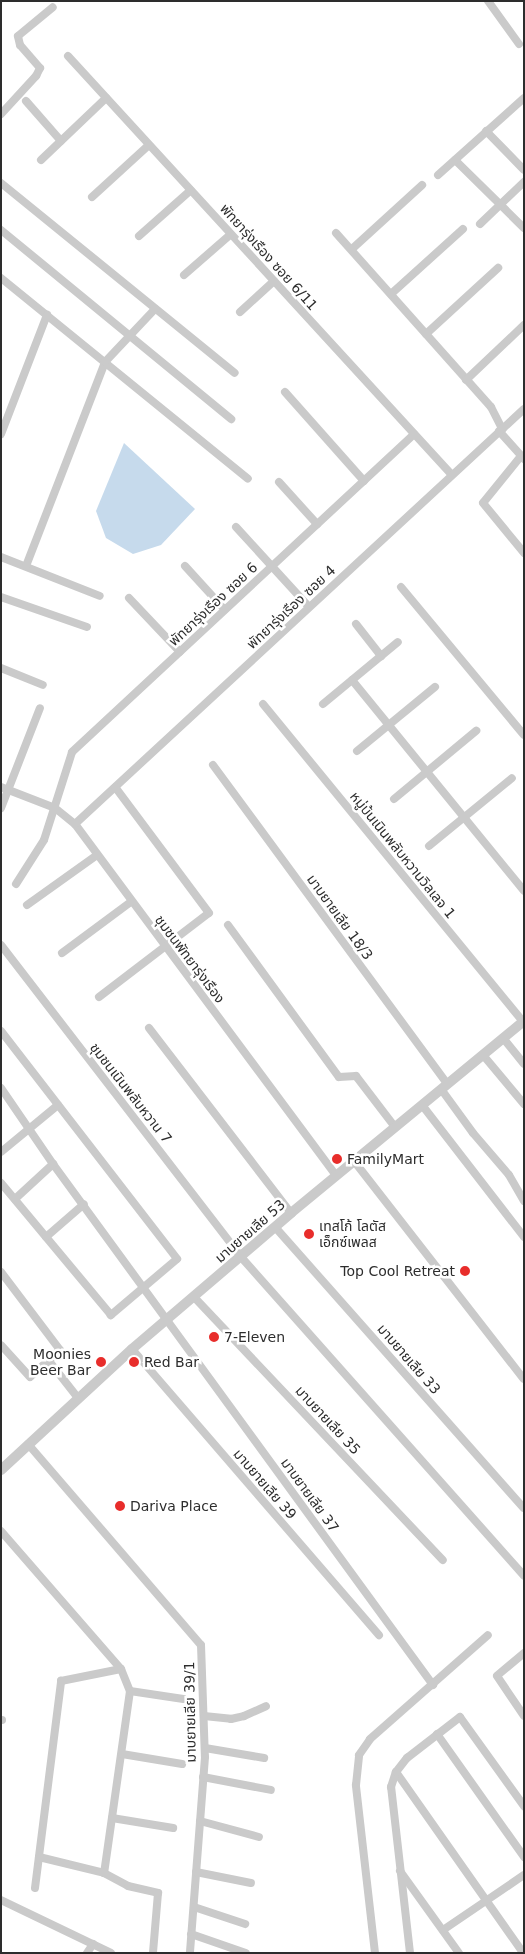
<!DOCTYPE html>
<html>
<head>
<meta charset="utf-8">
<style>
	body { margin:0 }
	#map { position:relative; width:525px; height:1954px; overflow:hidden; background:#fff; font-family:"DejaVu Sans","Noto Sans Thai",sans-serif }
	div>[style] { position:absolute }
	.water>* { inset:0; background:#c6daec }
	.minor>* { height:8px; margin:-4px; padding:0 4px; transform-origin:4px; border-radius:4px; background:#cacaca }
	.tertiary>* { height:10px; margin:-5px; padding:0 5px; transform-origin:5px; border-radius:5px; background:#cacaca }
	.dots>* { width:14px; height:14px; translate:-50% -50%; box-sizing:border-box; border:2px solid #fff; border-radius:50% }
	span { translate:-50% -50%; white-space:nowrap; text-align:center; line-height:1.15; -webkit-text-stroke:5px #fff; paint-order:stroke }
	.street-label { font-size:14px; color:#2d2d2d }
	.poi-label { font-size:14px; color:#2d2d2d }
	.left { translate:0 -50%; text-align:left }
	.right { translate:-100% -50%; text-align:right }
	.frame { position:absolute; inset:0; border:2px solid #2d2d2d; pointer-events:none }
</style>
</head>
<body>
<div id="map">
	<div class="water">
		<div style="clip-path:polygon(124px 443px,195px 509px,161px 545px,133px 554px,106px 538px,96px 511px)"></div>
	</div>
	<div class="minor">
		<div style="left:488px;top:1px;width:53px;rotate:54.2deg"></div>
		<div style="left:68px;top:56px;width:568px;rotate:47.5deg"></div>
		<div style="left:26px;top:101px;width:53px;rotate:48.8deg"></div>
		<div style="left:1px;top:114px;width:52px;rotate:-47.4deg"></div>
		<div style="left:36px;top:76px;width:9px;rotate:-63deg"></div>
		<div style="left:40px;top:68px;width:30px;rotate:-131deg"></div>
		<div style="left:20px;top:45px;width:9px;rotate:-103deg"></div>
		<div style="left:18px;top:36px;width:45px;rotate:-39.6deg"></div>
		<div style="left:486px;top:131px;width:54px;rotate:45.7deg"></div>
		<div style="left:41px;top:160px;width:90px;rotate:-43.6deg"></div>
		<div style="left:455px;top:160px;width:97px;rotate:44.6deg"></div>
		<div style="left:438px;top:175px;width:115px;rotate:-41.8deg"></div>
		<div style="left:1px;top:183px;width:301px;rotate:39.1deg"></div>
		<div style="left:92px;top:197px;width:77px;rotate:-42.4deg"></div>
		<div style="left:480px;top:224px;width:61px;rotate:-43.7deg"></div>
		<div style="left:1px;top:230px;width:298px;rotate:39.4deg"></div>
		<div style="left:336px;top:233px;width:233px;rotate:48.3deg"></div>
		<div style="left:491px;top:407px;width:25px;rotate:63deg"></div>
		<div style="left:139px;top:236px;width:69px;rotate:-41.5deg"></div>
		<div style="left:352px;top:249px;width:95px;rotate:-42.4deg"></div>
		<div style="left:184px;top:275px;width:62px;rotate:-41.1deg"></div>
		<div style="left:1px;top:278px;width:318px;rotate:39.1deg"></div>
		<div style="left:391px;top:294px;width:97px;rotate:-42.1deg"></div>
		<div style="left:240px;top:312px;width:46px;rotate:-42.4deg"></div>
		<div style="left:426px;top:334px;width:98px;rotate:-42.5deg"></div>
		<div style="left:466px;top:380px;width:80px;rotate:-43.5deg"></div>
		<div style="left:285px;top:392px;width:119px;rotate:48.4deg"></div>
		<div style="left:499px;top:431px;width:38px;rotate:48deg"></div>
		<div style="left:1px;top:434px;width:128px;rotate:-68.9deg"></div>
		<div style="left:521px;top:456px;width:60px;rotate:129deg"></div>
		<div style="left:483px;top:503px;width:65px;rotate:50.6deg"></div>
		<div style="left:279px;top:482px;width:57px;rotate:47.9deg"></div>
		<div style="left:236px;top:527px;width:108px;rotate:47.6deg"></div>
		<div style="left:1px;top:557px;width:106px;rotate:21.5deg"></div>
		<div style="left:26px;top:566px;width:219px;rotate:-68.8deg"></div>
		<div style="left:105px;top:362px;width:73px;rotate:-46.7deg"></div>
		<div style="left:185px;top:566px;width:59px;rotate:47.7deg"></div>
		<div style="left:401px;top:587px;width:192px;rotate:50.3deg"></div>
		<div style="left:1px;top:597px;width:91px;rotate:19.2deg"></div>
		<div style="left:129px;top:598px;width:74px;rotate:46.6deg"></div>
		<div style="left:356px;top:624px;width:41px;rotate:52deg"></div>
		<div style="left:1px;top:668px;width:45px;rotate:22deg"></div>
		<div style="left:352px;top:680px;width:272px;rotate:50.8deg"></div>
		<div style="left:263px;top:704px;width:411px;rotate:50.7deg"></div>
		<div style="left:323px;top:704px;width:97px;rotate:-39.6deg"></div>
		<div style="left:357px;top:751px;width:101px;rotate:-39.4deg"></div>
		<div style="left:213px;top:765px;width:396px;rotate:53.7deg"></div>
		<div style="left:1px;top:787px;width:58px;rotate:21.3deg"></div>
		<div style="left:55px;top:808px;width:26px;rotate:39deg"></div>
		<div style="left:75px;top:824px;width:438px;rotate:53.4deg"></div>
		<div style="left:394px;top:799px;width:107px;rotate:-39.7deg"></div>
		<div style="left:1px;top:808px;width:107px;rotate:-68.7deg"></div>
		<div style="left:75px;top:824px;width:611px;rotate:-42.75deg"></div>
		<div style="left:429px;top:846px;width:107px;rotate:-39.3deg"></div>
		<div style="left:16px;top:884px;width:52px;rotate:-57.5deg"></div>
		<div style="left:44px;top:840px;width:92px;rotate:-72.3deg"></div>
		<div style="left:72px;top:752px;width:467px;rotate:-42.9deg"></div>
		<div style="left:27px;top:905px;width:86px;rotate:-35.5deg"></div>
		<div style="left:228px;top:925px;width:188px;rotate:53.9deg"></div>
		<div style="left:339px;top:1077px;width:17px;rotate:-3deg"></div>
		<div style="left:356px;top:1076px;width:64px;rotate:52.6deg"></div>
		<div style="left:1px;top:945px;width:394px;rotate:52.4deg"></div>
		<div style="left:241px;top:1257px;width:426px;rotate:48.4deg"></div>
		<div style="left:62px;top:953px;width:87px;rotate:-36.6deg"></div>
		<div style="left:99px;top:997px;width:138px;rotate:-37.4deg"></div>
		<div style="left:209px;top:913px;width:157px;rotate:-126.7deg"></div>
		<div style="left:149px;top:1028px;width:233px;rotate:52.5deg"></div>
		<div style="left:1px;top:1031px;width:288px;rotate:52.3deg"></div>
		<div style="left:177px;top:1259px;width:87px;rotate:139.7deg"></div>
		<div style="left:111px;top:1315px;width:172px;rotate:-129.8deg"></div>
		<div style="left:503px;top:1038px;width:33px;rotate:51deg"></div>
		<div style="left:483px;top:1055px;width:64px;rotate:50.1deg"></div>
		<div style="left:1px;top:1088px;width:92px;rotate:55.6deg"></div>
		<div style="left:53px;top:1164px;width:645px;rotate:53.89deg"></div>
		<div style="left:441px;top:1089px;width:54px;rotate:54deg"></div>
		<div style="left:473px;top:1133px;width:55px;rotate:49.4deg"></div>
		<div style="left:509px;top:1175px;width:30px;rotate:60deg"></div>
		<div style="left:422px;top:1105px;width:167px;rotate:52.3deg"></div>
		<div style="left:1px;top:1152px;width:74px;rotate:-39.5deg"></div>
		<div style="left:354px;top:1161px;width:276px;rotate:52.1deg"></div>
		<div style="left:15px;top:1199px;width:52px;rotate:-42.6deg"></div>
		<div style="left:275px;top:1227px;width:375px;rotate:48.5deg"></div>
		<div style="left:46px;top:1237px;width:50px;rotate:-41deg"></div>
		<div style="left:1px;top:1272px;width:98px;rotate:52.9deg"></div>
		<div style="left:60px;top:1350px;width:40px;rotate:138deg"></div>
		<div style="left:30px;top:1377px;width:43px;rotate:-132.2deg"></div>
		<div style="left:194px;top:1297px;width:362px;rotate:46.6deg"></div>
		<div style="left:132px;top:1349px;width:378px;rotate:49.2deg"></div>
		<div style="left:49px;top:1361px;width:47px;rotate:51.9deg"></div>
		<div style="left:28px;top:1444px;width:265px;rotate:49.3deg"></div>
		<div style="left:201px;top:1645px;width:112px;rotate:88deg"></div>
		<div style="left:205px;top:1757px;width:197px;rotate:94.4deg"></div>
		<div style="left:1px;top:1531px;width:183px;rotate:49deg"></div>
		<div style="left:121px;top:1669px;width:24px;rotate:68deg"></div>
		<div style="left:130px;top:1691px;width:184px;rotate:98.1deg"></div>
		<div style="left:524px;top:1653px;width:35px;rotate:140deg"></div>
		<div style="left:497px;top:1676px;width:48px;rotate:56deg"></div>
		<div style="left:130px;top:1691px;width:54px;rotate:8.6deg"></div>
		<div style="left:204px;top:1716px;width:27px;rotate:6deg"></div>
		<div style="left:231px;top:1719px;width:13px;rotate:-13deg"></div>
		<div style="left:244px;top:1716px;width:24px;rotate:-24deg"></div>
		<div style="left:1px;top:1720px;width:1px"></div>
		<div style="left:437px;top:1734px;width:151px;rotate:54.7deg"></div>
		<div style="left:205px;top:1748px;width:60px;rotate:9.6deg"></div>
		<div style="left:122px;top:1754px;width:61px;rotate:9.5deg"></div>
		<div style="left:396px;top:1772px;width:221px;rotate:54.9deg"></div>
		<div style="left:203px;top:1777px;width:69px;rotate:10.8deg"></div>
		<div style="left:112px;top:1818px;width:62px;rotate:9.3deg"></div>
		<div style="left:200px;top:1821px;width:61px;rotate:15.2deg"></div>
		<div style="left:39px;top:1857px;width:67px;rotate:13.8deg"></div>
		<div style="left:104px;top:1873px;width:27px;rotate:28deg"></div>
		<div style="left:128px;top:1886px;width:31px;rotate:13deg"></div>
		<div style="left:158px;top:1893px;width:60px;rotate:94.8deg"></div>
		<div style="left:400px;top:1871px;width:101px;rotate:54.3deg"></div>
		<div style="left:196px;top:1872px;width:56px;rotate:11.3deg"></div>
		<div style="left:35px;top:1888px;width:209px;rotate:-82.8deg"></div>
		<div style="left:61px;top:1681px;width:61px;rotate:-11.3deg"></div>
		<div style="left:1px;top:1900px;width:122px;rotate:25.7deg"></div>
		<div style="left:194px;top:1907px;width:54px;rotate:18.4deg"></div>
		<div style="left:443px;top:1930px;width:98px;rotate:-34.2deg"></div>
		<div style="left:191px;top:1934px;width:58px;rotate:19.1deg"></div>
		<div style="left:87px;top:1953px;width:11px;rotate:-56deg"></div>
		<div style="left:375px;top:1953px;width:169px;rotate:-96.5deg"></div>
		<div style="left:356px;top:1785px;width:30px;rotate:-84deg"></div>
		<div style="left:359px;top:1755px;width:19px;rotate:-55deg"></div>
		<div style="left:370px;top:1739px;width:157px;rotate:-41.4deg"></div>
		<div style="left:410px;top:1953px;width:167px;rotate:-96.5deg"></div>
		<div style="left:391px;top:1787px;width:16px;rotate:-72deg"></div>
		<div style="left:396px;top:1772px;width:18px;rotate:-52deg"></div>
		<div style="left:407px;top:1758px;width:67px;rotate:-37.7deg"></div>
		<div style="left:460px;top:1717px;width:110px;rotate:54.3deg"></div>
	</div>
	<div class="tertiary">
		<div style="left:1px;top:1470px;width:178px;rotate:-42.7deg"></div>
		<div style="left:132px;top:1349px;width:209px;rotate:-40.5deg"></div>
		<div style="left:291px;top:1213px;width:302px;rotate:-39.5deg"></div>
	</div>
	<div class="dots">
		<div style="left:337px;top:1159px;background:#e82d2b"></div>
		<div style="left:309px;top:1234px;background:#e82d2b"></div>
		<div style="left:465px;top:1271px;background:#e82d2b"></div>
		<div style="left:214px;top:1337px;background:#e82d2b"></div>
		<div style="left:101px;top:1362px;background:#e82d2b"></div>
		<div style="left:134px;top:1362px;background:#e82d2b"></div>
		<div style="left:120px;top:1506px;background:#e82d2b"></div>
	</div>
	<div class="street-label">
		<span style="left:269px;top:257px;rotate:48deg">พัทยารุ่งเรือง ซอย 6/11</span>
		<span style="left:213px;top:604px;rotate:-43deg">พัทยารุ่งเรือง ซอย 6</span>
		<span style="left:291px;top:607px;rotate:-43deg">พัทยารุ่งเรือง ซอย 4</span>
		<span style="left:403px;top:855px;rotate:51deg">หมู่บ้นเนินพลับหวานวิลเลจ 1</span>
		<span style="left:340px;top:917px;rotate:54deg">มาบยายเลีย 18/3</span>
		<span style="left:190px;top:959px;rotate:53deg">ชุมชนพัทยารุ่งเรือง</span>
		<span style="left:131px;top:1093px;rotate:52deg">ชุมชนเนินพลับหวาน 7</span>
		<span style="left:250px;top:1231px;rotate:-41deg">มาบยายเลีย 53</span>
		<span style="left:409px;top:1359px;rotate:49deg">มาบยายเลีย 33</span>
		<span style="left:328px;top:1420px;rotate:47deg">มาบยายเลีย 35</span>
		<span style="left:265px;top:1484px;rotate:49deg">มาบยายเลีย 39</span>
		<span style="left:310px;top:1495px;rotate:54deg">มาบยายเลีย 37</span>
		<span style="left:190px;top:1712px;rotate:-91deg">มาบยายเลีย 39/1</span>
	</div>
	<div class="poi-label">
		<span class="left" style="left:347px;top:1159px">FamilyMart</span>
		<span class="left" style="left:319px;top:1234px">เทสโก้ โลตัส<br>เอ็กซ์เพลส</span>
		<span class="right" style="left:455px;top:1271px">Top Cool Retreat</span>
		<span class="left" style="left:224px;top:1337px">7-Eleven</span>
		<span class="right" style="left:91px;top:1362px">Moonies<br>Beer Bar</span>
		<span class="left" style="left:144px;top:1362px">Red Bar</span>
		<span class="left" style="left:130px;top:1506px">Dariva Place</span>
	</div>
	<div class="frame"></div>
</div>
</body>
</html>
